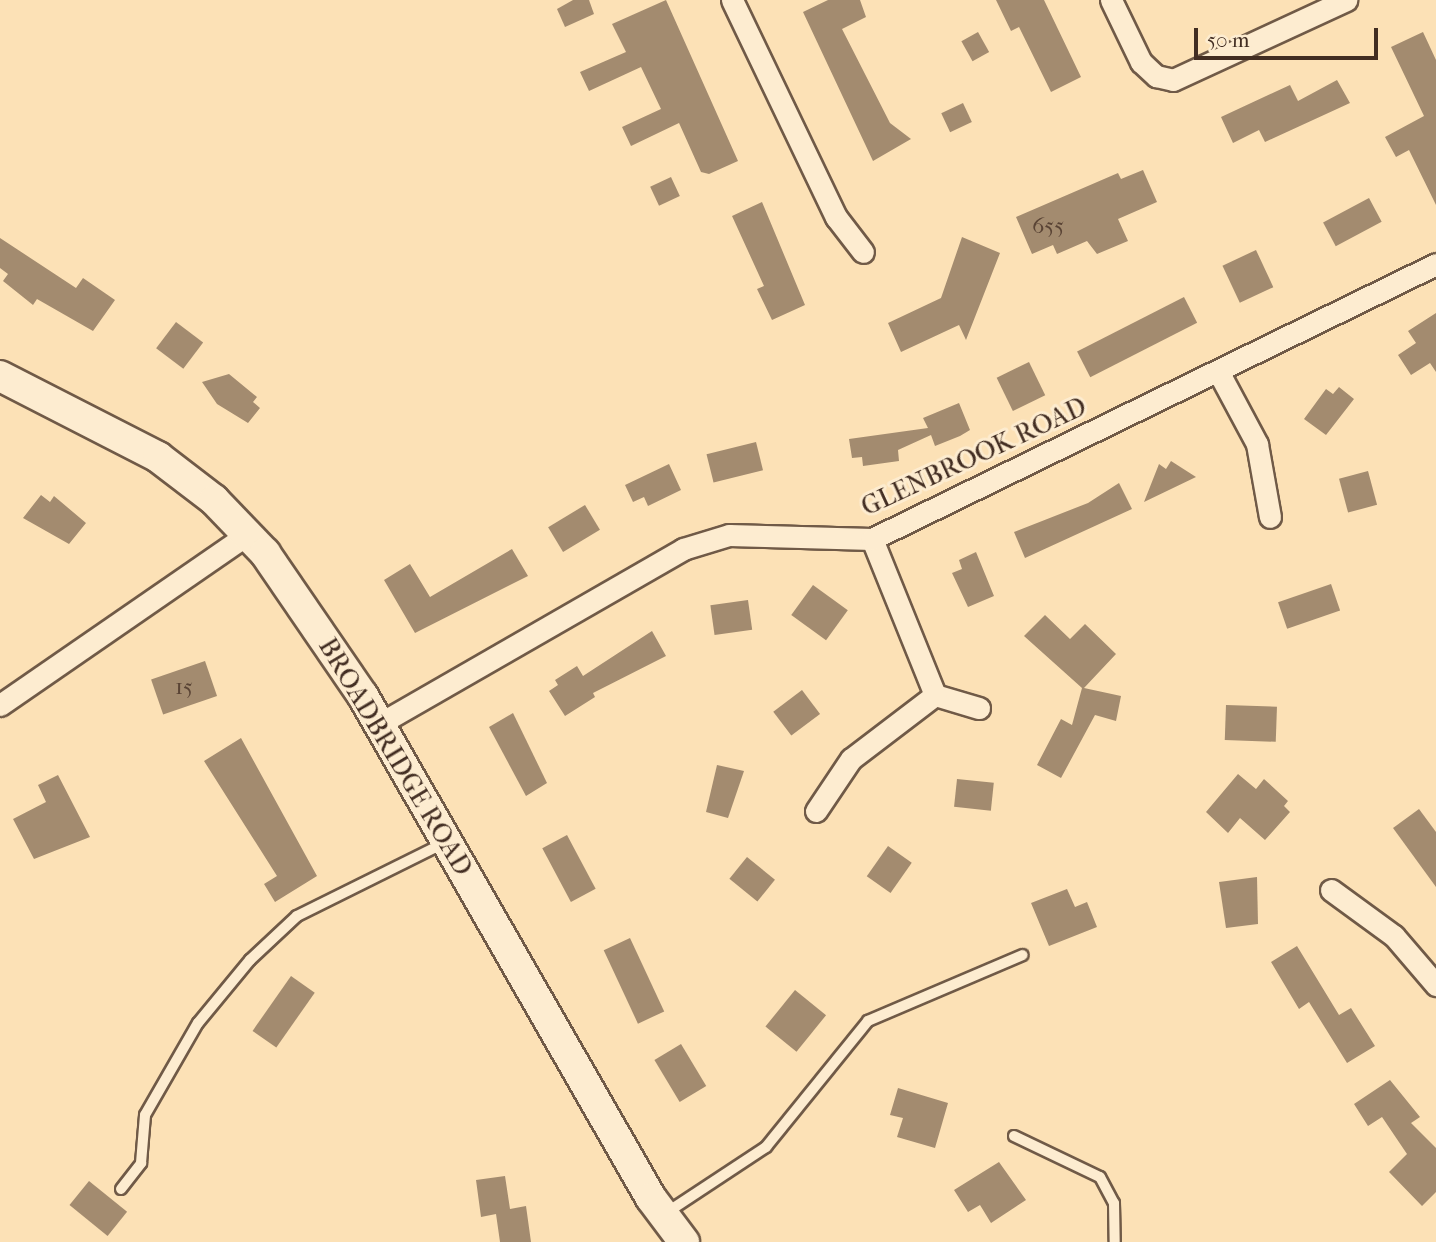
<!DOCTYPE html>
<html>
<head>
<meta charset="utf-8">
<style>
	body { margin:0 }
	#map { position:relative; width:1436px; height:1242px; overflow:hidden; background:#fce1b6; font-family:"IM FELL French Canon",serif }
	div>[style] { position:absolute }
	.building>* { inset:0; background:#a38b6f; transform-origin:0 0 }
	.roads { filter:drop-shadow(2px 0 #705a47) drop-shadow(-2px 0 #705a47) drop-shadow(0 2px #705a47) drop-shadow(0 -2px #705a47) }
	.lane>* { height:10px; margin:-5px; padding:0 5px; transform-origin:5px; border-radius:5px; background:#fdecd0 }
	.street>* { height:21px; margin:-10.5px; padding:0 10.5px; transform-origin:10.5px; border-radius:10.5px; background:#fdecd0 }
	.secondary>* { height:30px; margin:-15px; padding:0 15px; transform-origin:15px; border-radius:15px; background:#fdecd0 }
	span { translate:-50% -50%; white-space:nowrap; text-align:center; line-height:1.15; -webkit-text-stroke:6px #fdecd0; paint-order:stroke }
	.number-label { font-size:23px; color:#5a4435 }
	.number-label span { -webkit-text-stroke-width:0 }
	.street-label { font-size:26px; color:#422d22 }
	.scale { position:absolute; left:1194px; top:28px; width:184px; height:32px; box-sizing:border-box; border:4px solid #422d22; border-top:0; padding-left:9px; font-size:21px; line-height:24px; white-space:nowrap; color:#422d22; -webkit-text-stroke:5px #fdecd0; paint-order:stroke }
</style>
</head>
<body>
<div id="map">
	<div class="building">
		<div style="clip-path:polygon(573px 0,589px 0,594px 14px,565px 27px,557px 9px)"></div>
		<div style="clip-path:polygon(666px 0,738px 161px,709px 174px,701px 172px,679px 123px,631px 146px,622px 127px,661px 109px,641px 67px,589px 91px,580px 72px,626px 52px,612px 24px)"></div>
		<div style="clip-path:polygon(828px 0,860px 0,866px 17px,842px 29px,890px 123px,911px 139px,873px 161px,803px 12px)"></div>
		<div style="clip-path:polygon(996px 0,1044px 0,1081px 77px,1051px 92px,1019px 27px,1011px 31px)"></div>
		<div style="left:978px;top:32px;width:23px;height:19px;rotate:61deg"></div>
		<div style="clip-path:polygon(1423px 32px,1436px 60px,1436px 205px,1409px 150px,1396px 157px,1385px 137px,1424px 116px,1391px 47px)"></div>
		<div style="clip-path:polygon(1337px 80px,1350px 103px,1265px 142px,1259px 130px,1233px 143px,1221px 117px,1290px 85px,1298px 101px)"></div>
		<div style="left:963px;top:103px;width:21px;height:24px;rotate:65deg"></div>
		<div style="clip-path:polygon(1143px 170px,1157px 202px,1118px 219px,1128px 241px,1097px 254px,1087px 241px,1057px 254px,1053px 245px,1032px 254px,1016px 217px,1118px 173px,1121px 179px)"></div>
		<div style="left:671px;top:177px;width:21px;height:23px;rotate:65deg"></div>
		<div style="left:1369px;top:198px;width:27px;height:52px;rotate:62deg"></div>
		<div style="clip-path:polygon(762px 202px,805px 305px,772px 320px,757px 289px,764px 286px,732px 216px)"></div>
		<div style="clip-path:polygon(962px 237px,1000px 253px,966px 340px,959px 325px,901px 352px,888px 323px,941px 298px)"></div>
		<div style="clip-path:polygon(0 238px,76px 288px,83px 278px,115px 300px,93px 331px,37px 299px,33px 305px,3px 281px,8px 274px,0 268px)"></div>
		<div style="left:1256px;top:250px;width:41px;height:37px;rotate:65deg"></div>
		<div style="left:1184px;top:297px;width:29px;height:120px;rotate:63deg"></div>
		<div style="clip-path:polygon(1436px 313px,1436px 372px,1430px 363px,1411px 375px,1398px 355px,1416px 343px,1408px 331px)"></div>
		<div style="left:176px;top:322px;width:34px;height:33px;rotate:37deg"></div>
		<div style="left:1029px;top:362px;width:37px;height:36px;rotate:64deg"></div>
		<div style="clip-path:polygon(229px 374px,257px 397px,253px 402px,260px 408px,248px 423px,217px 404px,202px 382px)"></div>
		<div style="clip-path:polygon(1339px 387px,1354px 399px,1326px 435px,1304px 419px,1326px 389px,1333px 394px)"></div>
		<div style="clip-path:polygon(959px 403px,970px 430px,960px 436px,935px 446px,931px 435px,898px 450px,899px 461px,863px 466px,862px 457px,852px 458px,849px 439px,928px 428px,923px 418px)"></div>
		<div style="left:756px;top:442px;width:29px;height:51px;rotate:76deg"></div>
		<div style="clip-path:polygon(1171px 461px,1196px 477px,1144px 502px,1159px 464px,1166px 469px)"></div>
		<div style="clip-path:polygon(669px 464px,681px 490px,648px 506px,644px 497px,633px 502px,625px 485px)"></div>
		<div style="left:1368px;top:471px;width:35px;height:30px;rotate:75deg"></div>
		<div style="clip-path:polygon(1119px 483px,1132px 509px,1025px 558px,1014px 532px,1088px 503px)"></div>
		<div style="clip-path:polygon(41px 495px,50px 502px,54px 496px,86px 523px,69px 544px,23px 518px)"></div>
		<div style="left:585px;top:505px;width:29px;height:43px;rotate:59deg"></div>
		<div style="clip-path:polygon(512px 549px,528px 576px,415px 633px,384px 580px,410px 564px,430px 597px)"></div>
		<div style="clip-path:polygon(976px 552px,994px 596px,968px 607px,952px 573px,962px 569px,959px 560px)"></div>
		<div style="left:1331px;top:584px;width:28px;height:56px;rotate:71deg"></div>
		<div style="left:813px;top:585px;width:43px;height:37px;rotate:36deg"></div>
		<div style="left:748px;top:600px;width:30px;height:38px;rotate:82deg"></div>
		<div style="clip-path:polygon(1045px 615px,1070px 639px,1085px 624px,1116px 654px,1084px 688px,1121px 696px,1116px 721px,1095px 715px,1061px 778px,1037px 765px,1061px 719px,1072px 725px,1082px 688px,1024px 636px)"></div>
		<div style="clip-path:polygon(652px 631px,666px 656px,593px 693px,595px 697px,565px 716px,549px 691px,558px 685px,555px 680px,577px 666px,583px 676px)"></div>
		<div style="left:205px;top:661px;width:37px;height:57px;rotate:71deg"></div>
		<div style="left:802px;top:690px;width:30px;height:36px;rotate:53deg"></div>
		<div style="left:1226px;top:705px;width:51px;height:35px;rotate:2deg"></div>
		<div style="clip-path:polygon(513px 713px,547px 783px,526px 796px,489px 727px)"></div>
		<div style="clip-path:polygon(241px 738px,317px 876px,275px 902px,264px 884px,277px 876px,204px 761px)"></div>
		<div style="clip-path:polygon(717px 765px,744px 771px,728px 818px,706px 812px)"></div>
		<div style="clip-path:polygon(1238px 774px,1256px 789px,1264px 779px,1288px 801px,1284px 806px,1290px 812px,1265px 840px,1240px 818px,1228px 833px,1206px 812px)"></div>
		<div style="clip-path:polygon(58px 775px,90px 837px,34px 859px,13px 819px,46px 802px,38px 785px)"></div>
		<div style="left:957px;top:779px;width:37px;height:28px;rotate:6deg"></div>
		<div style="clip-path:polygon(1419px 809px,1436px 832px,1436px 887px,1393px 828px)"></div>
		<div style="left:567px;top:835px;width:61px;height:28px;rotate:62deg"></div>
		<div style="left:888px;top:846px;width:29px;height:37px;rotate:35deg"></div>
		<div style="left:747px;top:857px;width:36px;height:28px;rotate:39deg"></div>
		<div style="clip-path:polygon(1257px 877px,1258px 924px,1226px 928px,1219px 882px)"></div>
		<div style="clip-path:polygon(1067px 889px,1075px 907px,1087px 902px,1097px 927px,1049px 946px,1031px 903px)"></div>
		<div style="left:630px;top:938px;width:81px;height:29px;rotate:65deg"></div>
		<div style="clip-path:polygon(1297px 946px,1339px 1015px,1351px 1008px,1375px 1046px,1347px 1063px,1309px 1002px,1299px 1009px,1271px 962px)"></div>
		<div style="left:291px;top:976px;width:29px;height:67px;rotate:35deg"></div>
		<div style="left:795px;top:990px;width:40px;height:47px;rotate:39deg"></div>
		<div style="left:681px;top:1044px;width:49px;height:31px;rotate:59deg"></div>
		<div style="clip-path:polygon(1390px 1080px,1420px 1117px,1411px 1123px,1436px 1148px,1436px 1192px,1422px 1206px,1389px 1172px,1407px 1154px,1382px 1117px,1368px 1126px,1354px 1104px)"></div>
		<div style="clip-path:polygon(898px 1088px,948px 1103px,935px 1148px,897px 1137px,903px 1118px,890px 1115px)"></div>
		<div style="clip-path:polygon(999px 1162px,1026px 1200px,991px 1223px,980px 1205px,968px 1212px,954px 1190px)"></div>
		<div style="clip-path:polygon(505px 1176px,510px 1209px,526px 1206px,531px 1242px,500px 1242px,496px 1214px,481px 1217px,476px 1180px)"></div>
		<div style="left:89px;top:1181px;width:49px;height:31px;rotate:39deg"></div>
	</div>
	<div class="roads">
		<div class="lane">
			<div style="left:1014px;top:1136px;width:95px;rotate:25.5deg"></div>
			<div style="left:1100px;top:1177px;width:30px;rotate:62deg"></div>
			<div style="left:1114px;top:1203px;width:39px;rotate:89deg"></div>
			<div style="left:121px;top:1189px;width:33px;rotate:-52deg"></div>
			<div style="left:141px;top:1163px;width:48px;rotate:-85.2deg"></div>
			<div style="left:145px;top:1115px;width:106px;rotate:-60.1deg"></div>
			<div style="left:198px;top:1023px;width:82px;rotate:-50.5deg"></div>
			<div style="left:250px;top:960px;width:64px;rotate:-43.1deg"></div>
			<div style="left:297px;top:916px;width:164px;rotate:-26.4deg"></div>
			<div style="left:666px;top:1213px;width:120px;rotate:-33.4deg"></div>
			<div style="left:766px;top:1147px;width:162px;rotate:-51deg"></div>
			<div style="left:868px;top:1021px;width:168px;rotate:-23.1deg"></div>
		</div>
		<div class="street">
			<div style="left:732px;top:0;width:241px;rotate:64.4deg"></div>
			<div style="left:836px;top:217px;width:44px;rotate:52.4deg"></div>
			<div style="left:1111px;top:0;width:69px;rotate:64.2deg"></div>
			<div style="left:1141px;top:62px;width:21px;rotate:43deg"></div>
			<div style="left:1156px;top:76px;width:17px;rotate:13deg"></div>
			<div style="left:1173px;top:80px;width:191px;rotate:-24.8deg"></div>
			<div style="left:1219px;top:373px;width:81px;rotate:61.8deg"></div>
			<div style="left:1257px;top:444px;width:74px;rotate:79.9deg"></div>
			<div style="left:872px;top:539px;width:168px;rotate:68deg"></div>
			<div style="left:935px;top:695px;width:46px;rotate:16.5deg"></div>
			<div style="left:0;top:705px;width:301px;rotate:-34.6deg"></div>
			<div style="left:379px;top:724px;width:351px;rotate:-29.9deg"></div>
			<div style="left:683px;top:549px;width:48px;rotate:-16.9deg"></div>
			<div style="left:729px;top:535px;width:143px;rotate:1.6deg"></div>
			<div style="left:872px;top:539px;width:627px;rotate:-25.99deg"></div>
			<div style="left:816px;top:811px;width:63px;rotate:-56.1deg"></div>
			<div style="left:851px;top:759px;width:106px;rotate:-37.3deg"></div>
			<div style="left:1331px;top:890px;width:78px;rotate:36.1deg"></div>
			<div style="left:1394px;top:936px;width:65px;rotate:49.4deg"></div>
		</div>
		<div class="secondary">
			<div style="left:0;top:376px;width:178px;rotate:27.1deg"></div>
			<div style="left:158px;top:457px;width:71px;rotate:37.5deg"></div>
			<div style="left:214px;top:500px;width:74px;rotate:46.1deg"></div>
			<div style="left:265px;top:553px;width:173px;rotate:55.6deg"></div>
			<div style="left:363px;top:696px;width:579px;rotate:60.16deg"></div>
			<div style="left:651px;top:1198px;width:55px;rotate:53.1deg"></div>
		</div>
	</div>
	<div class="number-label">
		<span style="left:1048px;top:226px">655</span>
		<span style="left:184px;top:687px">15</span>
	</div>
	<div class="street-label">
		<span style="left:974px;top:457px;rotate:-25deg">GLENBROOK ROAD</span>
		<span style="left:395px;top:757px;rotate:59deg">BROADBRIDGE ROAD</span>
	</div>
	<div class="scale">50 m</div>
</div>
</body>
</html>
